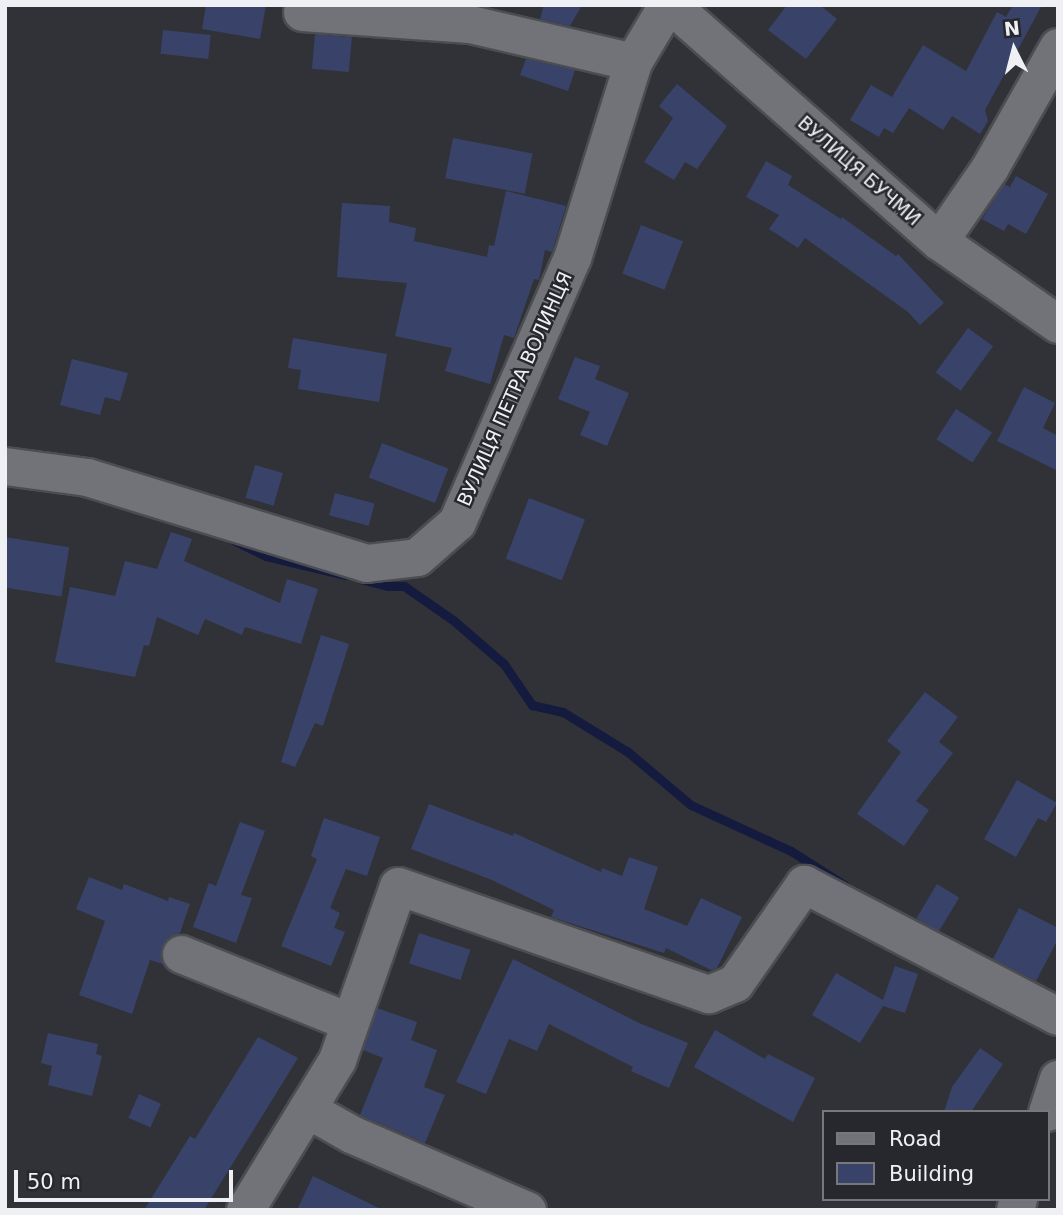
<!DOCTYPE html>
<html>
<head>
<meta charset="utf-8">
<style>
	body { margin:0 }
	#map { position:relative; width:1063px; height:1215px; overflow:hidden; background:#303237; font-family:"DejaVu Sans",sans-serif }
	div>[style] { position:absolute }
	.stream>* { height:9px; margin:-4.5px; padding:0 4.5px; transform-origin:4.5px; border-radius:4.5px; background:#141b3e }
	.building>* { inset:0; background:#394369; transform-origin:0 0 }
	.roads { filter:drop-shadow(2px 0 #4c4d51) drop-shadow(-2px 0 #4c4d51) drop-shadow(0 2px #4c4d51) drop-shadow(0 -2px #4c4d51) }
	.minor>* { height:37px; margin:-18.5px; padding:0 18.5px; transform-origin:18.5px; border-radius:18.5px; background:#727379 }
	span { translate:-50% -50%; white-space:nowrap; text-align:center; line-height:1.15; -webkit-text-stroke:5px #26282d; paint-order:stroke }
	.street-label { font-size:19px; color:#eff0f3 }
	.frame { position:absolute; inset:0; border:7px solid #eff0f3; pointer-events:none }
	.legend { position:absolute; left:822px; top:1110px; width:228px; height:91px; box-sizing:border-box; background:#26282d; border:2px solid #76787c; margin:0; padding:9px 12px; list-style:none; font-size:21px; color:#eff0f3 }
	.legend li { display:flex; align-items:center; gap:14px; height:35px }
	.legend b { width:35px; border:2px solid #76787c }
	.north { position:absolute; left:979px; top:14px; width:70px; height:70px; -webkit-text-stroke:5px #26282d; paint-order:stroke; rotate:354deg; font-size:19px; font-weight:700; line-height:28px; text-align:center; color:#eff0f3 }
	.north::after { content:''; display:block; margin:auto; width:24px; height:32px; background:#eff0f3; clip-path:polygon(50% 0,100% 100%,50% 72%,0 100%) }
	.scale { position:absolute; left:14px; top:1170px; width:219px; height:32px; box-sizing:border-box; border:4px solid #eff0f3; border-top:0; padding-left:9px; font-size:21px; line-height:24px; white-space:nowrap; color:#eff0f3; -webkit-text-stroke:5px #26282d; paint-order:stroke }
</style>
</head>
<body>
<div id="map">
	<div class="stream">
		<div style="left:233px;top:540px;width:37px;rotate:26deg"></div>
		<div style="left:266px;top:556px;width:82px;rotate:13.4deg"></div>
		<div style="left:360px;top:579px;width:29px;rotate:14deg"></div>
		<div style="left:388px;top:586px;width:16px"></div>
		<div style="left:404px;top:586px;width:60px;rotate:34.8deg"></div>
		<div style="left:453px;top:620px;width:67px;rotate:40.8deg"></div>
		<div style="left:504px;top:664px;width:50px;rotate:55.7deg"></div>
		<div style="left:532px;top:705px;width:32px;rotate:13deg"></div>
		<div style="left:563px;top:712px;width:76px;rotate:31.6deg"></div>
		<div style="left:628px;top:752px;width:82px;rotate:40.1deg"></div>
		<div style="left:691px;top:805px;width:110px;rotate:24.7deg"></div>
		<div style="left:791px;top:851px;width:65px;rotate:32.5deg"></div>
	</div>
	<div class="building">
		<div style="clip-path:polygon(206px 5px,266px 5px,260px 39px,202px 29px)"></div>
		<div style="clip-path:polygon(544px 5px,582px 5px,570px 26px,540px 19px)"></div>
		<div style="clip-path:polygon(787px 5px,820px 5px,837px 19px,806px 59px,768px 30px)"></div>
		<div style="clip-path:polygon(1013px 5px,1042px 5px,985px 110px,988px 121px,980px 134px,952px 116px,943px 130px,909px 108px,893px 133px,884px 128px,879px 137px,850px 120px,871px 85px,892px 97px,923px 45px,966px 71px,997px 12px,1006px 17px)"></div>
		<div style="left:163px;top:30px;width:48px;height:24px;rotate:6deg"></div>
		<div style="left:315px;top:34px;width:37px;height:35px;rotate:5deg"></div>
		<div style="clip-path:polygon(526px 59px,575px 70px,568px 91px,520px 75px)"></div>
		<div style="clip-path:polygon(677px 84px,727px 126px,697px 169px,685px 162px,674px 180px,644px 162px,673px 118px,659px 106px)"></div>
		<div style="left:453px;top:138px;width:81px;height:41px;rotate:11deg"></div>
		<div style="clip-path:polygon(766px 161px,792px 176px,788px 185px,841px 219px,842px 217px,896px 256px,898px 254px,944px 303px,920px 325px,908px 312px,805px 238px,798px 248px,769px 229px,779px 215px,746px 197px)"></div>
		<div style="clip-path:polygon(1016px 176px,1048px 194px,1026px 234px,1008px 224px,1004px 231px,982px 219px,1004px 184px,1010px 187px)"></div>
		<div style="clip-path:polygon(506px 191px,566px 206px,552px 252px,545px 250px,539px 280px,534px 279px,514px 338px,504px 335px,490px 384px,445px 371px,452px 348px,395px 336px,407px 283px,337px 277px,342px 203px,390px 206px,389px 222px,416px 228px,414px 241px,487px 257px,489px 245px,494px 246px)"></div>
		<div style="left:641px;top:225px;width:45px;height:52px;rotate:21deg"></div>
		<div style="left:968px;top:328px;width:31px;height:55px;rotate:36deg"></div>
		<div style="clip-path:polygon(293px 338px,387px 354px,379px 402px,298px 389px,301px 370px,288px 368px)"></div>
		<div style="clip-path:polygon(575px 357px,600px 366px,595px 379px,629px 393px,607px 446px,580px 435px,590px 412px,558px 399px)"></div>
		<div style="clip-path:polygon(72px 359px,128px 373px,120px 401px,105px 397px,100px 415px,60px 405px)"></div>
		<div style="clip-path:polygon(1024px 387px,1055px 403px,1043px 428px,1058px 436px,1058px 471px,997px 441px)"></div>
		<div style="left:956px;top:409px;width:43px;height:36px;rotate:33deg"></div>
		<div style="left:382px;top:443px;width:71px;height:37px;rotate:21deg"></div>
		<div style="left:255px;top:465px;width:29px;height:34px;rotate:16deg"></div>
		<div style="left:335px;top:493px;width:41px;height:23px;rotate:15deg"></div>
		<div style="left:529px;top:498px;width:60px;height:65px;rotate:21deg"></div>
		<div style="clip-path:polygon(171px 532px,192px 539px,184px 561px,280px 603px,287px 579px,318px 589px,301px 644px,245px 627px,242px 635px,205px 619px,198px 635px,157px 617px,149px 646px,144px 645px,135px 677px,55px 662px,70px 587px,115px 596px,125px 561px,157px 569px)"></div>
		<div style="left:5px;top:537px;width:65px;height:50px;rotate:9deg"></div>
		<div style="clip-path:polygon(321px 635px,349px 644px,323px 726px,315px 723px,295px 767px,281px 762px)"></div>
		<div style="clip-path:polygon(925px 692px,958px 717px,939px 742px,953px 753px,916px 801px,929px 810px,904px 846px,857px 814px,901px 752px,887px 741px)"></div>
		<div style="clip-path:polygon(1017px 780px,1057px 803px,1046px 822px,1038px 818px,1016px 857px,984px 839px)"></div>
		<div style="clip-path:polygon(429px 804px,513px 836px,514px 833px,601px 872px,602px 868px,622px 876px,629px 857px,658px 867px,644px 909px,687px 926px,701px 898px,742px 917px,717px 968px,711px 970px,666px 948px,664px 953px,551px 917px,554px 910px,492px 880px,411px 849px)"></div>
		<div style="clip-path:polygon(324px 818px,380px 837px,367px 876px,346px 869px,330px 908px,340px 913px,334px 928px,345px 932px,331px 966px,281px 946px,317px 859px,311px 856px)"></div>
		<div style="clip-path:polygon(240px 822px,265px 831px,241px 895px,252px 898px,236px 943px,193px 927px,209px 883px,216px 886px)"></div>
		<div style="clip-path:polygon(89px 877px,122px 890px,124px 884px,168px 901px,169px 897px,190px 904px,180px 933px,169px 937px,162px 946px,163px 964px,150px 960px,132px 1014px,79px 995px,105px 921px,76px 909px)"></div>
		<div style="left:937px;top:884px;width:26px;height:40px;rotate:31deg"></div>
		<div style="clip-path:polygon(1019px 908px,1058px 928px,1058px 939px,1036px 981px,993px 959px)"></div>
		<div style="left:419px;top:933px;width:54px;height:32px;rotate:18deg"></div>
		<div style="clip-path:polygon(513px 959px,639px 1023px,688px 1043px,669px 1088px,631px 1071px,633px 1067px,549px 1024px,537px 1051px,509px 1039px,486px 1094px,456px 1082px)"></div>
		<div style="clip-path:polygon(895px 966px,918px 974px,905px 1013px,883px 1006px,860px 1043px,812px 1015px,836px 973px,883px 1000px)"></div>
		<div style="clip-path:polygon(377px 1008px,417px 1022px,411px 1040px,437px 1050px,424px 1087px,445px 1095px,425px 1143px,360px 1115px,383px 1058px,363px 1050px)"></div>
		<div style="clip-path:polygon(715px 1030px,765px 1059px,768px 1054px,815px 1078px,793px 1122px,694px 1067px)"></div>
		<div style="clip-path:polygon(48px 1033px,98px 1044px,96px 1054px,102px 1056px,92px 1096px,48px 1085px,52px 1066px,41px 1063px)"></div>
		<div style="clip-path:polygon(258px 1037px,298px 1058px,204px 1210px,144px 1210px,190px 1136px,195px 1139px)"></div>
		<div style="clip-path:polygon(980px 1048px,1003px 1064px,971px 1112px,944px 1112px,952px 1087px)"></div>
		<div style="left:139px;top:1094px;width:24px;height:26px;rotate:24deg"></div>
		<div style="clip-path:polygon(313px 1176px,383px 1210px,297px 1210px)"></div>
	</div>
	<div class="roads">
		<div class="minor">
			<div style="left:671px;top:5px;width:357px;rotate:41.4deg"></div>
			<div style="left:939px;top:241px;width:145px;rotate:34.9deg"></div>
			<div style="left:302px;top:12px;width:168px;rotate:4.1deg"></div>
			<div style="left:470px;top:24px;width:167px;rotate:13.1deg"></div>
			<div style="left:939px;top:241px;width:90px;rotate:-55.4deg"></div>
			<div style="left:990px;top:167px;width:138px;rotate:-60.5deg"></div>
			<div style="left:5px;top:466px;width:83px;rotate:7.6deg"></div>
			<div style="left:87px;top:477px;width:292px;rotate:17.1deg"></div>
			<div style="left:366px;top:563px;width:51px;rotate:-6.7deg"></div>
			<div style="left:417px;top:557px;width:53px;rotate:-41.2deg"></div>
			<div style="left:457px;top:522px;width:288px;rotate:-66.5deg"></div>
			<div style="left:572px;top:258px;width:205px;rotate:-72.7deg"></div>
			<div style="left:633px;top:62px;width:66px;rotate:-59.2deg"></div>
			<div style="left:181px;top:954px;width:182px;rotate:21.9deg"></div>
			<div style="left:307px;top:1109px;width:51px;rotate:29.6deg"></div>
			<div style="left:351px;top:1134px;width:192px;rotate:23.4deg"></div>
			<div style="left:1047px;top:1112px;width:35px;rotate:-72deg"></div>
			<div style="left:245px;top:1210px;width:176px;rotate:-58.5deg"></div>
			<div style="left:337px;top:1060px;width:184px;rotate:-70.7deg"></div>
			<div style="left:398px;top:886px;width:329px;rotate:19.2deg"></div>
			<div style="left:709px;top:994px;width:28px;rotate:-23deg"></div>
			<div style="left:735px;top:983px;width:121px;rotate:-55.1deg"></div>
			<div style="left:804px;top:884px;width:286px;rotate:27.5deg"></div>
			<div style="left:1015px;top:1210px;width:11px;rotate:-75deg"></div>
		</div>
	</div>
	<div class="street-label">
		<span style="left:859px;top:171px;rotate:41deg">ВУЛИЦЯ БУЧМИ</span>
		<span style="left:515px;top:389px;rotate:-66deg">ВУЛИЦЯ ПЕТРА ВОЛИНЦЯ</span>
	</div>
	<div class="frame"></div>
	<ul class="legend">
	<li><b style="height:9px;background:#727379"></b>Road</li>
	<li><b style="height:19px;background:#394369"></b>Building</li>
	</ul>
	<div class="north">N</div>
	<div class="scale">50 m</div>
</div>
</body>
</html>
